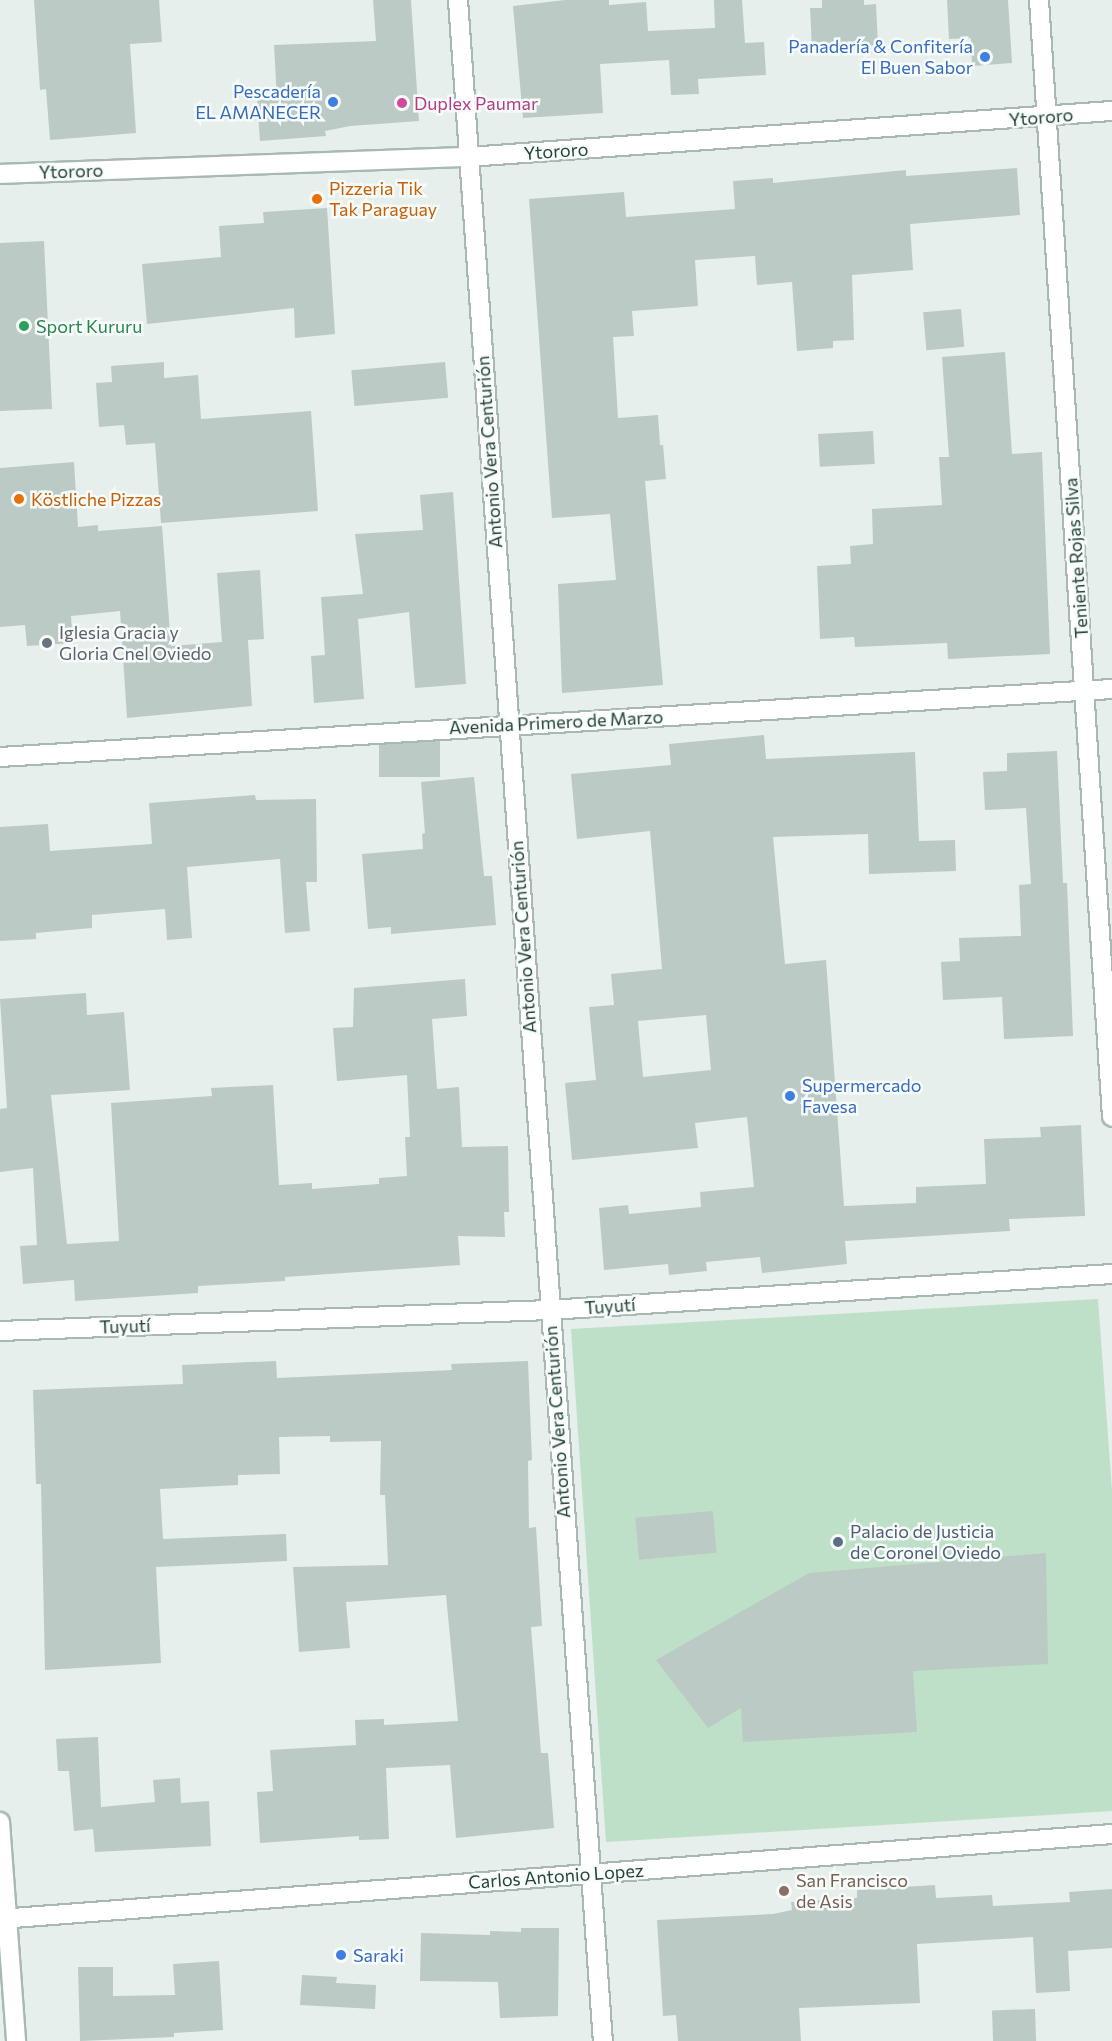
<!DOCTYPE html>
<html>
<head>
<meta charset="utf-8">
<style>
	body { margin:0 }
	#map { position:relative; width:1112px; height:2041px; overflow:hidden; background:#e6efeb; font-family:Commissioner,sans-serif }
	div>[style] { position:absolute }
	.green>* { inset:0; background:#bfe0c8 }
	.building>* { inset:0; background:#bbcac4; transform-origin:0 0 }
	.roads { filter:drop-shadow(2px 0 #a8b8b2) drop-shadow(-2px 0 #a8b8b2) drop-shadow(0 2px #a8b8b2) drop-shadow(0 -2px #a8b8b2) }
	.street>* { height:18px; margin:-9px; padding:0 9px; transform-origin:9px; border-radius:9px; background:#fff }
	.dots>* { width:16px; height:16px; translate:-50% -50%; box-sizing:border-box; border:3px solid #f7fbf9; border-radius:50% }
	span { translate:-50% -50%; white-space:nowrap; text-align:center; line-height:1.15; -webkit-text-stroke:5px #f7fbf9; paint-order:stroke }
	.shop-label { font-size:18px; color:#366cbe }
	.right { translate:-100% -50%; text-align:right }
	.left { translate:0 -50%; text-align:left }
	.hotel-label { font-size:18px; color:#b23c85 }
	.street-label { font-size:18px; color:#24423a }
	.food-label { font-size:18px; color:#c56008 }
	.leisure-label { font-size:18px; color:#27864d }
	.worship-label { font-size:18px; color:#5b616d }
	.service-label { font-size:18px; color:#4e5e75 }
	.education-label { font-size:18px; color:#785e54 }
</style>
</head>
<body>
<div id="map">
	<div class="green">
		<div style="clip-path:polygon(1098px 1299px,1112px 1491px,1112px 1811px,606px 1842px,571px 1329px)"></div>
	</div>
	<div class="building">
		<div style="clip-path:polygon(34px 0,159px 0,162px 42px,130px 44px,136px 133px,50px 140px,46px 89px,40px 90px)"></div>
		<div style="clip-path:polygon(373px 0,411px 0,419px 121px,350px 126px,325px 131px,326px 136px,260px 141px,257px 100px,277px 99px,274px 45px,376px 41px)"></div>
		<div style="clip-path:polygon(565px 0,609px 0,609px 5px,646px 2px,648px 31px,715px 28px,714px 0,742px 0,745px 43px,764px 42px,766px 75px,698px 79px,699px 94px,671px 95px,669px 60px,600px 64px,603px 113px,523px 118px,513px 6px)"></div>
		<div style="clip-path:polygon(822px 0,864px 0,864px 5px,876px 4px,878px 45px,812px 49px,810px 8px,822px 8px)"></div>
		<div style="clip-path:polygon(947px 0,1008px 0,1012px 63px,972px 66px,971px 38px,949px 39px)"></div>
		<div style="clip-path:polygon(1017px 168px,1020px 215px,910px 224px,913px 270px,852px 275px,854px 340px,833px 341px,833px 348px,797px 351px,792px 282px,757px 285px,755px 256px,695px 260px,698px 306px,632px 311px,634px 336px,613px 337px,618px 418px,658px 415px,660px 445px,663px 445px,666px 479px,645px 481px,663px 685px,562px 693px,558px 584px,616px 580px,610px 514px,552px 518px,529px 199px,624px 192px,626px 217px,735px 209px,733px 181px,773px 178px,773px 183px,906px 170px,906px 176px)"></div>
		<div style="clip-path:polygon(327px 208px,335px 334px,295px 338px,294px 308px,147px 324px,142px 264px,221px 257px,219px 226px,264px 223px,263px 212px)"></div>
		<div style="clip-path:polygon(44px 241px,52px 409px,0 411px,0 243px)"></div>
		<div style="left:961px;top:309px;width:38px;height:38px;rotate:85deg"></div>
		<div style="clip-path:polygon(1005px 352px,1012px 454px,1042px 452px,1050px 654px,948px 659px,947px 643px,855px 647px,854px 637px,820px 639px,817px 566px,851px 564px,850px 546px,873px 544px,872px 509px,942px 505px,939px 457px,949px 457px,942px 357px)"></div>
		<div style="clip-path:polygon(164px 362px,164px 378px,198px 375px,201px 419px,311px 411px,318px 511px,161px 523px,155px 443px,126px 445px,124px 425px,99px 427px,96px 383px,112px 382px,111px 366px)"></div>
		<div style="left:445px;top:362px;width:36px;height:94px;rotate:85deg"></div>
		<div style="left:873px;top:431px;width:33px;height:55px;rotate:87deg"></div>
		<div style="clip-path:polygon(74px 462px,78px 527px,98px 525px,98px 531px,162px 526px,171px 646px,222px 642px,217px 573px,260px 570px,264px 639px,248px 640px,252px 706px,127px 718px,120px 611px,71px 616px,73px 643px,27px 646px,25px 625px,0 627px,0 468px)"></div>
		<div style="clip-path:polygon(453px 492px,466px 684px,415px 688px,409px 612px,358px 619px,364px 699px,314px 703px,311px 656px,325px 655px,321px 597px,363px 594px,355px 534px,423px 530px,420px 495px)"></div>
		<div style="clip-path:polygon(evenodd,764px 735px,766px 759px,915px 752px,919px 841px,955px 840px,956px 871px,869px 874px,868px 834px,773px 837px,785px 964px,826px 960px,844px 1206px,916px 1203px,916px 1187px,986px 1184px,984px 1139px,1041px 1137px,1040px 1127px,1081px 1125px,1085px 1216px,1009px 1219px,1010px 1231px,845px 1241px,847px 1264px,762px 1273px,760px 1257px,706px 1262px,707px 1271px,669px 1275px,668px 1264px,604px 1270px,599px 1208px,628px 1205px,629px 1214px,701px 1207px,700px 1192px,754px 1187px,747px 1117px,695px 1123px,698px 1148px,572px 1160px,565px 1083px,596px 1080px,589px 1007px,614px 1005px,611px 974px,662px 969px,650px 831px,577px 839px,571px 774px,671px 765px,669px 744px,764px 735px,706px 1015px,711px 1070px,643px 1077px,638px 1021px,706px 1015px)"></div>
		<div style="left:440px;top:741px;width:36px;height:61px;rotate:90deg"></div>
		<div style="clip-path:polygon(1057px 751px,1063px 883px,1067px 883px,1073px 1036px,1004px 1039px,1002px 997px,943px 1000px,941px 962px,960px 961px,959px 938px,1021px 936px,1019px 885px,1031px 884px,1026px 808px,985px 810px,983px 772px,1007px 771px,1007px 753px)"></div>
		<div style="clip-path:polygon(474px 777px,484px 876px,492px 876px,496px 925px,391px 934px,391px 927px,368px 929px,362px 854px,423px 849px,422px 834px,425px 833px,421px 782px)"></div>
		<div style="clip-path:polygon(255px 795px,256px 800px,316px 799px,317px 882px,306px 882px,310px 931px,285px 933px,280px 859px,187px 867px,192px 938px,167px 940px,165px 909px,92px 915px,92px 928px,36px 933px,36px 939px,0 941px,0 827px,48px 824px,50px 851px,152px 844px,149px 803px)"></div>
		<div style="clip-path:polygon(465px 979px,467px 1016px,432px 1019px,437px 1089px,459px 1087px,462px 1147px,508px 1146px,509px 1212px,504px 1212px,505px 1237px,458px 1236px,460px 1265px,285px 1277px,285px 1281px,198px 1286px,198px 1293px,75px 1301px,74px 1280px,23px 1284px,20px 1246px,37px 1245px,33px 1168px,0 1172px,0 1109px,7px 1108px,0 999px,86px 993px,87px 1015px,124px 1012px,130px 1090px,51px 1095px,67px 1244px,119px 1241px,111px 1103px,212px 1096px,211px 1088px,273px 1085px,279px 1185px,312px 1183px,312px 1189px,379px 1184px,379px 1178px,407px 1176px,405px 1137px,410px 1137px,407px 1075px,337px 1081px,333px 1028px,353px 1027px,354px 988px)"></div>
		<div style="clip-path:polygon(276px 1361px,277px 1378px,452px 1370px,451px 1364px,528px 1361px,532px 1460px,528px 1461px,529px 1528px,536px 1527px,542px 1626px,531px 1627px,541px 1753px,548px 1753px,554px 1828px,456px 1838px,450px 1765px,386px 1768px,389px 1839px,359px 1840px,359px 1836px,260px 1843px,257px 1792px,273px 1791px,270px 1750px,356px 1745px,355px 1720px,384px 1719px,384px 1725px,458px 1721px,446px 1595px,346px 1602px,350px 1648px,299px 1652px,293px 1567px,388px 1565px,385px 1495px,380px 1495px,381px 1441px,330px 1442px,330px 1436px,279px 1437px,280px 1474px,238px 1475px,238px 1485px,160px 1489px,163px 1539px,286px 1534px,287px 1561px,156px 1567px,161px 1663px,45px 1670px,41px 1484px,36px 1484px,33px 1390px,183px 1384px,182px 1365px)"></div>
		<div style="left:713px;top:1511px;width:42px;height:78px;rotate:85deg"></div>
		<div style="clip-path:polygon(1046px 1553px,1048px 1664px,913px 1671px,917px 1732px,743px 1742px,741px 1708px,708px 1728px,656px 1660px,809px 1573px)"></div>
		<div style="clip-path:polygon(98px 1737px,101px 1807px,155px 1802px,153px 1780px,180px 1778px,181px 1803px,209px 1801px,211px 1846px,95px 1852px,93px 1829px,74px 1831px,69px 1771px,58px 1771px,56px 1739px)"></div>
		<div style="clip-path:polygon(935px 1885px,936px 1898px,992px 1895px,993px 1906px,1070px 1902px,1069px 1892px,1112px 1889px,1112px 1948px,1068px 1951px,1070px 1991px,1036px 1993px,1033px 1937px,917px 1944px,920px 2003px,799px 2008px,801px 2041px,678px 2041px,676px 2015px,663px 2016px,657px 1920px,773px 1914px,792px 1910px,791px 1902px,857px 1898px,857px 1890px)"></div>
		<div style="clip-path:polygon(521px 1928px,559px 1928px,558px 2016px,500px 2018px,498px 1982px,420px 1981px,421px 1933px,490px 1935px,490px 1931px,521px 1932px)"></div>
		<div style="clip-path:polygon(219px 1961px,223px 2030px,174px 2033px,174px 2037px,80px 2041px,78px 1967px,113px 1967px,113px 1996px,175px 1995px,173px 1964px)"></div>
		<div style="clip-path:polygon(302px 1975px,337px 1977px,336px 1983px,376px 1985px,375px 2009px,300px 2005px)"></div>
		<div style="left:1035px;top:2009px;width:32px;height:43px;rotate:88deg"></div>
	</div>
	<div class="roads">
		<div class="street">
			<div style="left:458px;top:0;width:2046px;rotate:85.94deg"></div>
			<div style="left:1039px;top:0;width:1119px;rotate:86.26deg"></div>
			<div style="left:0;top:174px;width:468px;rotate:-2.1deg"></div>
			<div style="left:468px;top:157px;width:646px;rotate:-4.09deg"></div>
			<div style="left:0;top:757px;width:1114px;rotate:-3.5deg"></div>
			<div style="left:0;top:1331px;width:549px;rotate:-2.19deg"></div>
			<div style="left:549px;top:1310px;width:564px;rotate:-3.66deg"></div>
			<div style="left:0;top:1822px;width:220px;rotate:85.8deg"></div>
			<div style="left:0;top:1919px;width:1115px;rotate:-4.37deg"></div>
		</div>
	</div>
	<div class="dots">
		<div style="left:985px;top:57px;background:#3f7fe0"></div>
		<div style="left:333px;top:102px;background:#3f7fe0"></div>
		<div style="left:402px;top:103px;background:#d1479c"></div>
		<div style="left:317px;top:199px;background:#e8710a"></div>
		<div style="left:24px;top:326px;background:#2e9e5b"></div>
		<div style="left:19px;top:499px;background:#e8710a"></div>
		<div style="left:47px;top:643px;background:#6b7280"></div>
		<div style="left:790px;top:1096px;background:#3f7fe0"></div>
		<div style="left:838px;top:1542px;background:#5c6f8a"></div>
		<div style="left:784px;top:1891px;background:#8d6e63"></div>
		<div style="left:341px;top:1955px;background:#3f7fe0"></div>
	</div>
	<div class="shop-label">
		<span class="right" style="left:973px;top:57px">Panadería &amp; Confitería<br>El Buen Sabor</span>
		<span class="right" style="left:321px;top:102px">Pescadería<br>EL AMANECER</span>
		<span class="left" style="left:802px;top:1096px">Supermercado<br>Favesa</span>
		<span class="left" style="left:353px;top:1955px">Saraki</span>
	</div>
	<div class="hotel-label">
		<span class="left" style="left:414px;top:103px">Duplex Paumar</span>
	</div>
	<div class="street-label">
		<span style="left:1041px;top:117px;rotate:-5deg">Ytororo</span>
		<span style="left:556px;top:151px;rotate:-4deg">Ytororo</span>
		<span style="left:71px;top:171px;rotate:-2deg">Ytororo</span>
		<span style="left:489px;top:452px;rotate:-94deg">Antonio Vera Centurión</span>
		<span style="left:1076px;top:558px;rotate:-94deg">Teniente Rojas Silva</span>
		<span style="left:556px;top:722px;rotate:-3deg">Avenida Primero de Marzo</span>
		<span style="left:523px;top:937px;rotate:-94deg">Antonio Vera Centurión</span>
		<span style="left:610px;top:1306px;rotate:-4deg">Tuyutí</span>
		<span style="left:125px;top:1326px;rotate:-2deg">Tuyutí</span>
		<span style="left:557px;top:1422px;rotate:-94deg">Antonio Vera Centurión</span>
		<span style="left:556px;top:1876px;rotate:-4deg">Carlos Antonio Lopez</span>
	</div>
	<div class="food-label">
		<span class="left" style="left:329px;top:199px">Pizzeria Tik<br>Tak Paraguay</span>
		<span class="left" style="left:31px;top:499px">Köstliche Pizzas</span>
	</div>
	<div class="leisure-label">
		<span class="left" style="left:36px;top:326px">Sport Kururu</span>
	</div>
	<div class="worship-label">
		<span class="left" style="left:59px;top:643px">Iglesia Gracia y<br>Gloria Cnel Oviedo</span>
	</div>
	<div class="service-label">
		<span class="left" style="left:850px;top:1542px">Palacio de Justicia<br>de Coronel Oviedo</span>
	</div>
	<div class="education-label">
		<span class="left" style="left:796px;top:1891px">San Francisco<br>de Asis</span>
	</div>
</div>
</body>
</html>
